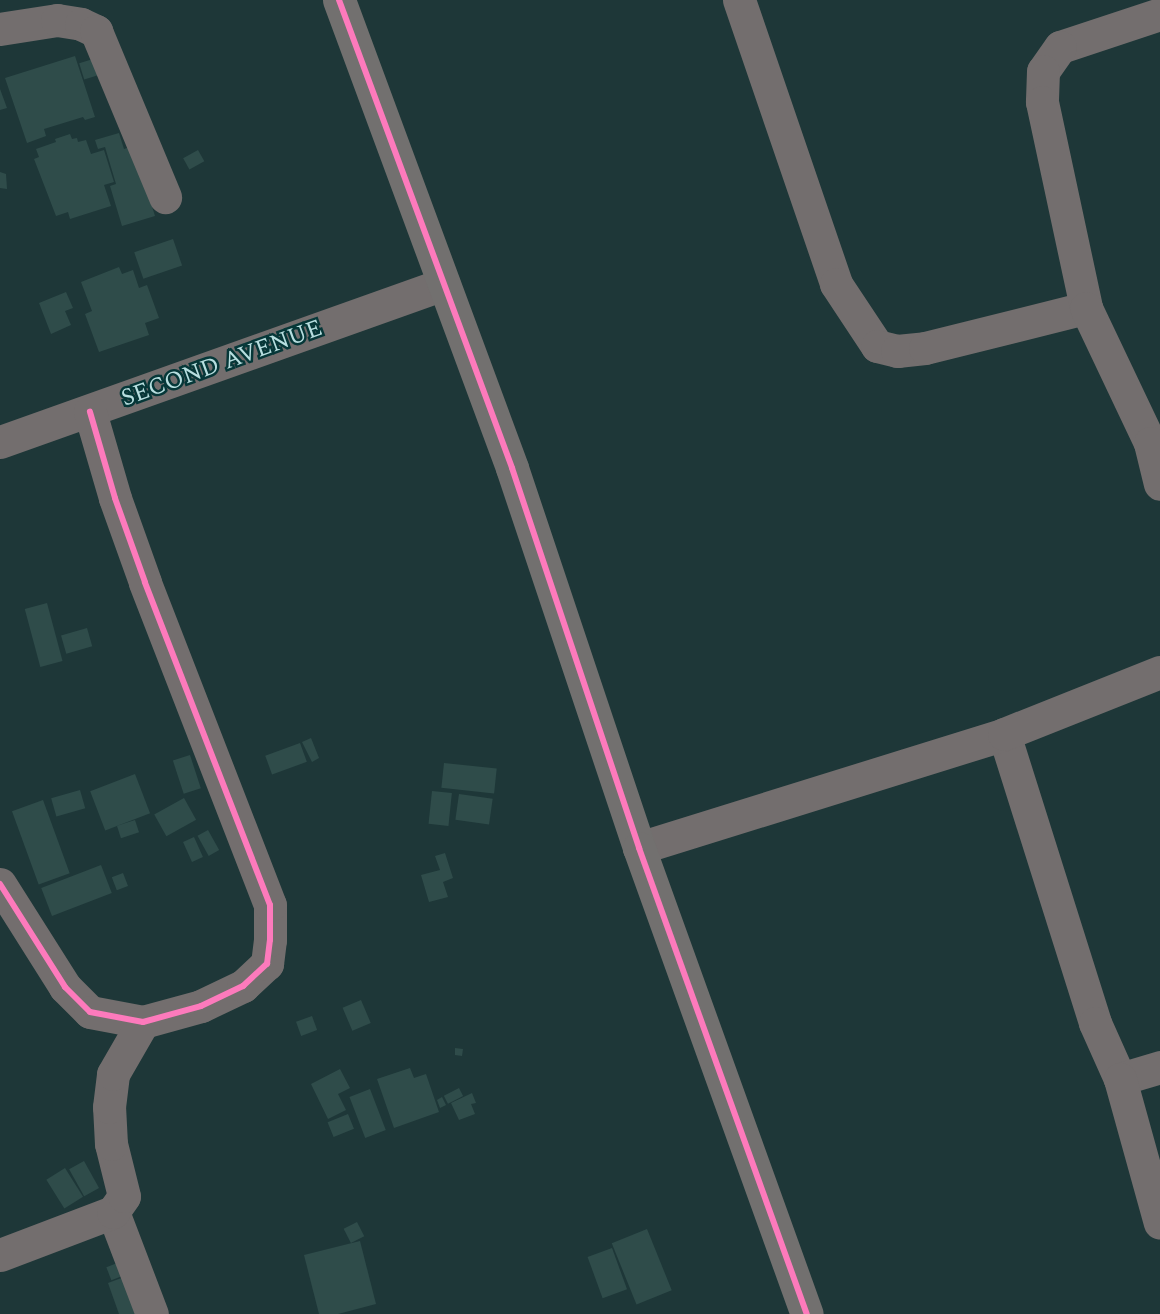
<!DOCTYPE html>
<html>
<head>
<meta charset="utf-8">
<style>
	body { margin:0 }
	#map { position:relative; width:1160px; height:1314px; overflow:hidden; background:#1e3738; font-family:Spectral,serif }
	div>[style] { position:absolute }
	.building>* { inset:0; background:#2f4c4a; transform-origin:0 0 }
	.street>* { height:33px; margin:-16.5px; padding:0 16.5px; transform-origin:16.5px; border-radius:16.5px; background:#736e6e }
	.secondary>* { height:33px; margin:-16.5px; padding:0 16.5px; transform-origin:16.5px; border-radius:16.5px; background:#72706f }
	.cycleway>* { height:6px; margin:-3px; padding:0 3px; transform-origin:3px; border-radius:3px; background:#fd7abc }
	span { translate:-50% -50%; white-space:nowrap; text-align:center; line-height:1.15; -webkit-text-stroke:5px #063738; paint-order:stroke }
	.street-label { font-size:24px; color:#b7dedf }
</style>
</head>
<body>
<div id="map">
	<div class="building">
		<div style="left:106px;top:55px;width:17px;height:28px;rotate:73deg"></div>
		<div style="clip-path:polygon(75px 56px,95px 117px,85px 120px,83px 117px,44px 129px,46px 136px,27px 143px,5px 78px)"></div>
		<div style="clip-path:polygon(0 89px,7px 108px,0 110px)"></div>
		<div style="clip-path:polygon(119px 133px,124px 149px,133px 146px,155px 216px,122px 226px,110px 186px,116px 184px,105px 147px,98px 149px,95px 140px)"></div>
		<div style="clip-path:polygon(70px 134px,72px 139px,77px 138px,78px 142px,86px 140px,91px 154px,104px 150px,114px 182px,104px 185px,111px 206px,70px 219px,68px 212px,56px 216px,34px 159px,39px 157px,36px 149px,56px 142px,55px 139px)"></div>
		<div style="left:198px;top:150px;width:13px;height:17px;rotate:61deg"></div>
		<div style="clip-path:polygon(0 172px,6px 174px,7px 189px,0 188px)"></div>
		<div style="left:173px;top:239px;width:28px;height:41px;rotate:71deg"></div>
		<div style="clip-path:polygon(119px 267px,122px 274px,133px 270px,139px 288px,147px 285px,159px 318px,145px 323px,149px 335px,99px 352px,85px 314px,92px 311px,81px 282px)"></div>
		<div style="clip-path:polygon(66px 292px,73px 308px,65px 311px,71px 325px,51px 334px,39px 303px)"></div>
		<div style="left:47px;top:603px;width:60px;height:23px;rotate:75deg"></div>
		<div style="left:87px;top:628px;width:19px;height:27px;rotate:74deg"></div>
		<div style="clip-path:polygon(311px 738px,319px 758px,312px 762px,302px 742px)"></div>
		<div style="left:300px;top:743px;width:20px;height:37px;rotate:70deg"></div>
		<div style="left:190px;top:755px;width:35px;height:18px;rotate:72deg"></div>
		<div style="left:444px;top:763px;width:53px;height:25px;rotate:6deg"></div>
		<div style="left:135px;top:774px;width:42px;height:48px;rotate:69deg"></div>
		<div style="left:80px;top:790px;width:19px;height:30px;rotate:74deg"></div>
		<div style="left:432px;top:791px;width:20px;height:33px;rotate:6deg"></div>
		<div style="left:459px;top:794px;width:34px;height:26px;rotate:8deg"></div>
		<div style="left:184px;top:798px;width:25px;height:34px;rotate:61deg"></div>
		<div style="left:43px;top:800px;width:78px;height:33px;rotate:70deg"></div>
		<div style="left:135px;top:820px;width:13px;height:19px;rotate:72deg"></div>
		<div style="left:208px;top:830px;width:23px;height:12px;rotate:61deg"></div>
		<div style="left:194px;top:837px;width:22px;height:12px;rotate:66deg"></div>
		<div style="clip-path:polygon(445px 853px,453px 878px,443px 882px,448px 897px,429px 902px,421px 875px,440px 870px,435px 856px)"></div>
		<div style="left:101px;top:865px;width:30px;height:64px;rotate:69deg"></div>
		<div style="left:123px;top:873px;width:14px;height:12px;rotate:69deg"></div>
		<div style="left:361px;top:1000px;width:25px;height:20px;rotate:67deg"></div>
		<div style="left:312px;top:1016px;width:15px;height:17px;rotate:70deg"></div>
		<div style="clip-path:polygon(455px 1048px,463px 1049px,462px 1056px,455px 1055px)"></div>
		<div style="clip-path:polygon(410px 1068px,414px 1078px,426px 1074px,439px 1112px,394px 1128px,377px 1079px)"></div>
		<div style="clip-path:polygon(340px 1069px,350px 1088px,338px 1094px,346px 1110px,328px 1119px,311px 1084px)"></div>
		<div style="left:459px;top:1088px;width:9px;height:17px;rotate:63deg"></div>
		<div style="left:370px;top:1089px;width:44px;height:22px;rotate:69deg"></div>
		<div style="clip-path:polygon(472px 1093px,476px 1103px,471px 1104px,475px 1114px,459px 1120px,451px 1103px)"></div>
		<div style="clip-path:polygon(442px 1097px,446px 1105px,440px 1108px,437px 1100px)"></div>
		<div style="left:348px;top:1114px;width:16px;height:22px;rotate:68deg"></div>
		<div style="left:84px;top:1161px;width:31px;height:17px;rotate:61deg"></div>
		<div style="left:65px;top:1168px;width:34px;height:22px;rotate:58deg"></div>
		<div style="left:357px;top:1222px;width:16px;height:15px;rotate:63deg"></div>
		<div style="left:647px;top:1229px;width:66px;height:38px;rotate:68deg"></div>
		<div style="clip-path:polygon(360px 1241px,376px 1304px,338px 1314px,319px 1314px,304px 1255px)"></div>
		<div style="left:612px;top:1248px;width:44px;height:26px;rotate:70deg"></div>
		<div style="left:125px;top:1260px;width:14px;height:20px;rotate:69deg"></div>
		<div style="clip-path:polygon(132px 1274px,143px 1314px,119px 1314px,108px 1283px)"></div>
	</div>
	<div class="street">
		<div style="left:739px;top:0;width:300px;rotate:71.1deg"></div>
		<div style="left:836px;top:284px;width:74px;rotate:56.5deg"></div>
		<div style="left:877px;top:346px;width:21px;rotate:14deg"></div>
		<div style="left:897px;top:351px;width:28px;rotate:-6deg"></div>
		<div style="left:925px;top:348px;width:166px;rotate:-14deg"></div>
		<div style="left:1160px;top:14px;width:105px;rotate:161.7deg"></div>
		<div style="left:1060px;top:47px;width:29px;rotate:125deg"></div>
		<div style="left:1043px;top:71px;width:31px;rotate:92deg"></div>
		<div style="left:1042px;top:102px;width:211px;rotate:77.9deg"></div>
		<div style="left:1086px;top:308px;width:149px;rotate:64.6deg"></div>
		<div style="left:1150px;top:443px;width:42px;rotate:76.3deg"></div>
		<div style="left:0;top:29px;width:58px;rotate:-9deg"></div>
		<div style="left:57px;top:20px;width:24px;rotate:9deg"></div>
		<div style="left:81px;top:24px;width:17px;rotate:25deg"></div>
		<div style="left:96px;top:31px;width:180px;rotate:67.4deg"></div>
		<div style="left:0;top:442px;width:471px;rotate:-19.6deg"></div>
		<div style="left:1004px;top:734px;width:303px;rotate:72.5deg"></div>
		<div style="left:1095px;top:1023px;width:61px;rotate:65.9deg"></div>
		<div style="left:1120px;top:1079px;width:42px;rotate:-16.7deg"></div>
		<div style="left:639px;top:848px;width:382px;rotate:-17.3deg"></div>
		<div style="left:1004px;top:734px;width:168px;rotate:-21.7deg"></div>
		<div style="left:0;top:884px;width:122px;rotate:57.7deg"></div>
		<div style="left:65px;top:987px;width:35px;rotate:45deg"></div>
		<div style="left:90px;top:1012px;width:54px;rotate:10.7deg"></div>
		<div style="left:143px;top:1022px;width:60px;rotate:-15.4deg"></div>
		<div style="left:201px;top:1006px;width:47px;rotate:-25.5deg"></div>
		<div style="left:243px;top:986px;width:33px;rotate:-43deg"></div>
		<div style="left:267px;top:964px;width:24px;rotate:-83deg"></div>
		<div style="left:270px;top:940px;width:35px;rotate:-90deg"></div>
		<div style="left:270px;top:905px;width:346px;rotate:-111.2deg"></div>
		<div style="left:145px;top:582px;width:89px;rotate:-109.7deg"></div>
		<div style="left:115px;top:498px;width:90px;rotate:-106.2deg"></div>
		<div style="left:1120px;top:1079px;width:149px;rotate:74.5deg"></div>
		<div style="left:113px;top:1212px;width:109px;rotate:69.1deg"></div>
		<div style="left:0;top:1255px;width:121px;rotate:-20.8deg"></div>
		<div style="left:113px;top:1212px;width:19px;rotate:-55deg"></div>
		<div style="left:124px;top:1196px;width:54px;rotate:-104deg"></div>
		<div style="left:111px;top:1144px;width:37px;rotate:-93deg"></div>
		<div style="left:109px;top:1107px;width:33px;rotate:-83deg"></div>
		<div style="left:113px;top:1074px;width:60px;rotate:-60deg"></div>
	</div>
	<div class="secondary">
		<div style="left:339px;top:0;width:499px;rotate:69.7deg"></div>
		<div style="left:512px;top:468px;width:401px;rotate:71.5deg"></div>
		<div style="left:639px;top:848px;width:495px;rotate:70.2deg"></div>
	</div>
	<div class="cycleway">
		<div style="left:339px;top:0;width:499px;rotate:69.7deg"></div>
		<div style="left:512px;top:468px;width:401px;rotate:71.5deg"></div>
		<div style="left:639px;top:848px;width:495px;rotate:70.2deg"></div>
		<div style="left:0;top:884px;width:122px;rotate:57.7deg"></div>
		<div style="left:65px;top:987px;width:35px;rotate:45deg"></div>
		<div style="left:90px;top:1012px;width:54px;rotate:10.7deg"></div>
		<div style="left:143px;top:1022px;width:60px;rotate:-15.4deg"></div>
		<div style="left:201px;top:1006px;width:47px;rotate:-25.5deg"></div>
		<div style="left:243px;top:986px;width:33px;rotate:-43deg"></div>
		<div style="left:267px;top:964px;width:24px;rotate:-83deg"></div>
		<div style="left:270px;top:940px;width:35px;rotate:-90deg"></div>
		<div style="left:270px;top:905px;width:346px;rotate:-111.2deg"></div>
		<div style="left:145px;top:582px;width:89px;rotate:-109.7deg"></div>
		<div style="left:115px;top:498px;width:90px;rotate:-106.2deg"></div>
	</div>
	<div class="street-label">
		<span style="left:222px;top:364px;rotate:-20deg">SECOND AVENUE</span>
	</div>
</div>
</body>
</html>
